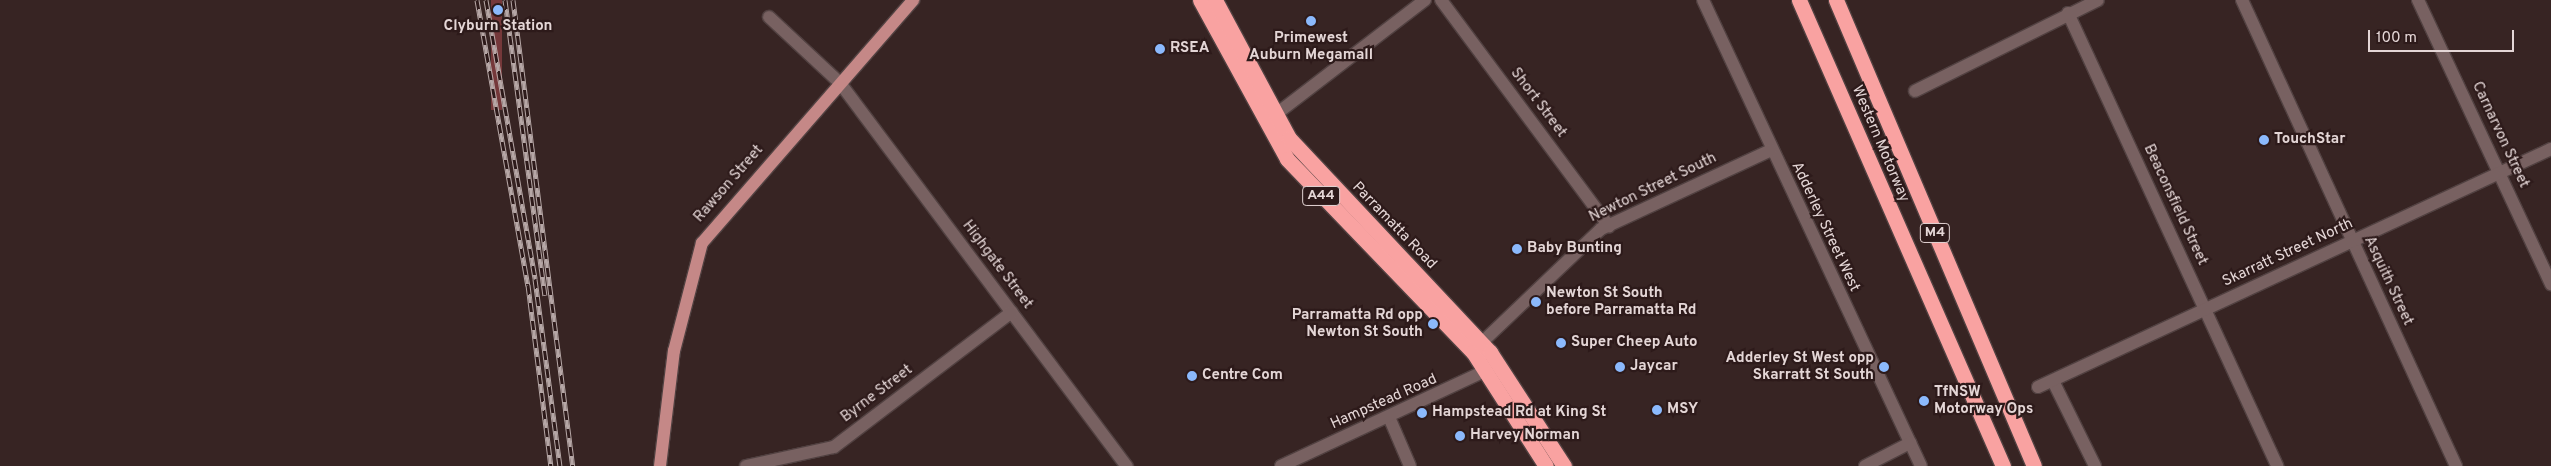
<!DOCTYPE html>
<html>
<head>
<meta charset="utf-8">
<style>
	body { margin:0 }
	#map { position:relative; width:2551px; height:466px; overflow:hidden; background:#372423; font-family:Overpass,sans-serif }
	div>[style] { position:absolute }
	.green>* { inset:0; background:#75383a; transform-origin:0 0 }
	.roads { filter:drop-shadow(1px 0 #514141) drop-shadow(-1px 0 #514141) drop-shadow(0 1px #514141) drop-shadow(0 -1px #514141) }
	.minor>* { height:12px; margin:-6px; padding:0 6px; transform-origin:6px; border-radius:6px; background:#786161 }
	.major>* { height:12px; margin:-6px; padding:0 6px; transform-origin:6px; border-radius:6px; background:#c58887 }
	.highway>* { height:15px; margin:-7.5px; padding:0 7.5px; transform-origin:7.5px; border-radius:7.5px; background:#f9a2a1 }
	.rail>* { height:5px; margin-top:-2.5px; transform-origin:0; background:repeating-linear-gradient(90deg,#2d1a1a 0 9px,#b6a7a6 0 18px); box-sizing:border-box; border-block:1px solid #b6a7a6 }
	.dots>* { width:14px; height:14px; translate:-50% -50%; box-sizing:border-box; border:2px solid #2d1a1a; border-radius:50% }
	span { translate:-50% -50%; white-space:nowrap; text-align:center; line-height:1.15; -webkit-text-stroke:4.5px #2d1a1a; paint-order:stroke }
	.shield-label span { padding:1px 4px; background:#2d1a1a; border:1px solid; border-radius:4px; -webkit-text-stroke-width:0 }
	.shield-label { font-size:14px; color:#e4d6d6; font-weight:700 }
	.poi-label { font-size:15px; color:#e4d6d6; font-weight:700 }
	.left { translate:0 -50%; text-align:left }
	.right { translate:-100% -50%; text-align:right }
	.street-label { font-size:15px; color:#e4d6d6 }
	.scale { position:absolute; left:2368px; top:30px; width:146px; height:22px; box-sizing:border-box; border:2px solid #e4d6d6; border-top:0; padding-left:6px; font-size:15px; line-height:18px; white-space:nowrap; color:#e4d6d6; -webkit-text-stroke:4px #2d1a1a; paint-order:stroke }
</style>
</head>
<body>
<div id="map">
	<div class="green">
		<div style="left:491px;top:0;width:11px;height:110px"></div>
	</div>
	<div class="roads">
		<div class="minor">
			<div style="left:1441px;top:0;width:282px;rotate:53.4deg"></div>
			<div style="left:1703px;top:0;width:514px;rotate:64.93deg"></div>
			<div style="left:2242px;top:0;width:513px;rotate:65.33deg"></div>
			<div style="left:2418px;top:0;width:314px;rotate:64.9deg"></div>
			<div style="left:2068px;top:13px;width:499px;rotate:65.2deg"></div>
			<div style="left:769px;top:17px;width:97px;rotate:42.9deg"></div>
			<div style="left:840px;top:83px;width:479px;rotate:53.2deg"></div>
			<div style="left:1915px;top:91px;width:204px;rotate:-26.4deg"></div>
			<div style="left:1275px;top:115px;width:189px;rotate:-37.5deg"></div>
			<div style="left:1476px;top:348px;width:173px;rotate:-43.6deg"></div>
			<div style="left:1601px;top:229px;width:187px;rotate:-24.9deg"></div>
			<div style="left:2053px;top:381px;width:95px;rotate:63.7deg"></div>
			<div style="left:2038px;top:387px;width:566px;rotate:-24.89deg"></div>
			<div style="left:1389px;top:417px;width:53px;rotate:66.8deg"></div>
			<div style="left:746px;top:466px;width:90px;rotate:-12.2deg"></div>
			<div style="left:834px;top:447px;width:223px;rotate:-37.2deg"></div>
			<div style="left:1281px;top:466px;width:234px;rotate:-25deg"></div>
			<div style="left:1865px;top:466px;width:51px;rotate:-27.1deg"></div>
		</div>
		<div class="major">
			<div style="left:660px;top:466px;width:116px;rotate:-83.1deg"></div>
			<div style="left:674px;top:351px;width:112px;rotate:-75.5deg"></div>
			<div style="left:702px;top:243px;width:322px;rotate:-49deg"></div>
		</div>
		<div class="highway">
			<div style="left:1200px;top:0;width:181px;rotate:61.3deg"></div>
			<div style="left:1287px;top:159px;width:268px;rotate:46.1deg"></div>
			<div style="left:1473px;top:352px;width:135px;rotate:57.4deg"></div>
			<div style="left:1215px;top:0;width:157px;rotate:61.8deg"></div>
			<div style="left:1289px;top:138px;width:294px;rotate:46.8deg"></div>
			<div style="left:1490px;top:352px;width:136px;rotate:57deg"></div>
			<div style="left:1799px;top:0;width:509px;rotate:66.36deg"></div>
			<div style="left:1836px;top:0;width:506px;rotate:66.98deg"></div>
		</div>
	</div>
	<div class="rail">
		<div style="left:477px;top:0;width:290px;rotate:79.9deg"></div>
		<div style="left:528px;top:285px;width:182px;rotate:82.8deg"></div>
		<div style="left:486px;top:0;width:283px;rotate:80deg"></div>
		<div style="left:535px;top:279px;width:189px;rotate:82.4deg"></div>
		<div style="left:505px;top:0;width:298px;rotate:82.3deg"></div>
		<div style="left:513px;top:0;width:470px;rotate:82.7deg"></div>
	</div>
	<div class="dots">
		<div style="left:498px;top:10px;background:#8bb9fc"></div>
		<div style="left:1311px;top:21px;background:#8bb9fc"></div>
		<div style="left:1160px;top:49px;background:#8bb9fc"></div>
		<div style="left:2264px;top:140px;background:#8bb9fc"></div>
		<div style="left:1517px;top:249px;background:#8bb9fc"></div>
		<div style="left:1536px;top:302px;background:#8bb9fc"></div>
		<div style="left:1433px;top:324px;background:#8bb9fc"></div>
		<div style="left:1561px;top:343px;background:#8bb9fc"></div>
		<div style="left:1620px;top:367px;background:#8bb9fc"></div>
		<div style="left:1884px;top:367px;background:#8bb9fc"></div>
		<div style="left:1192px;top:376px;background:#8bb9fc"></div>
		<div style="left:1924px;top:401px;background:#8bb9fc"></div>
		<div style="left:1657px;top:410px;background:#8bb9fc"></div>
		<div style="left:1422px;top:413px;background:#8bb9fc"></div>
		<div style="left:1460px;top:436px;background:#8bb9fc"></div>
	</div>
	<div class="shield-label">
		<span style="left:1321px;top:196px">A44</span>
		<span style="left:1935px;top:233px">M4</span>
	</div>
	<div class="poi-label">
		<span style="left:498px;top:27px">Clyburn Station</span>
		<span style="left:1311px;top:47px">Primewest<br>Auburn Megamall</span>
		<span class="left" style="left:1170px;top:49px">RSEA</span>
		<span class="left" style="left:2274px;top:140px">TouchStar</span>
		<span class="left" style="left:1527px;top:249px">Baby Bunting</span>
		<span class="left" style="left:1546px;top:302px">Newton St South<br>before Parramatta Rd</span>
		<span class="right" style="left:1423px;top:324px">Parramatta Rd opp<br>Newton St South</span>
		<span class="left" style="left:1571px;top:343px">Super Cheep Auto</span>
		<span class="right" style="left:1874px;top:367px">Adderley St West opp<br>Skarratt St South</span>
		<span class="left" style="left:1630px;top:367px">Jaycar</span>
		<span class="left" style="left:1202px;top:376px">Centre Com</span>
		<span class="left" style="left:1934px;top:401px">TfNSW<br>Motorway Ops</span>
		<span class="left" style="left:1667px;top:410px">MSY</span>
		<span class="left" style="left:1432px;top:413px">Hampstead Rd at King St</span>
		<span class="left" style="left:1470px;top:436px">Harvey Norman</span>
	</div>
	<div class="street-label">
		<span style="left:1538px;top:103px;rotate:53deg">Short Street</span>
		<span style="left:2500px;top:135px;rotate:65deg">Carnarvon Street</span>
		<span style="left:1880px;top:144px;rotate:67deg">Western Motorway</span>
		<span style="left:729px;top:184px;rotate:-49deg">Rawson Street</span>
		<span style="left:1653px;top:188px;rotate:-26deg">Newton Street South</span>
		<span style="left:2175px;top:205px;rotate:65deg">Beaconsfield Street</span>
		<span style="left:1394px;top:226px;rotate:46deg">Parramatta Road</span>
		<span style="left:1825px;top:227px;rotate:65deg">Adderley Street West</span>
		<span style="left:2288px;top:253px;rotate:-25deg">Skarratt Street North</span>
		<span style="left:997px;top:265px;rotate:53deg">Highgate Street</span>
		<span style="left:2388px;top:281px;rotate:65deg">Asquith Street</span>
		<span style="left:877px;top:394px;rotate:-37deg">Byrne Street</span>
		<span style="left:1384px;top:402px;rotate:-24deg">Hampstead Road</span>
	</div>
	<div class="scale">100 m</div>
</div>
</body>
</html>
